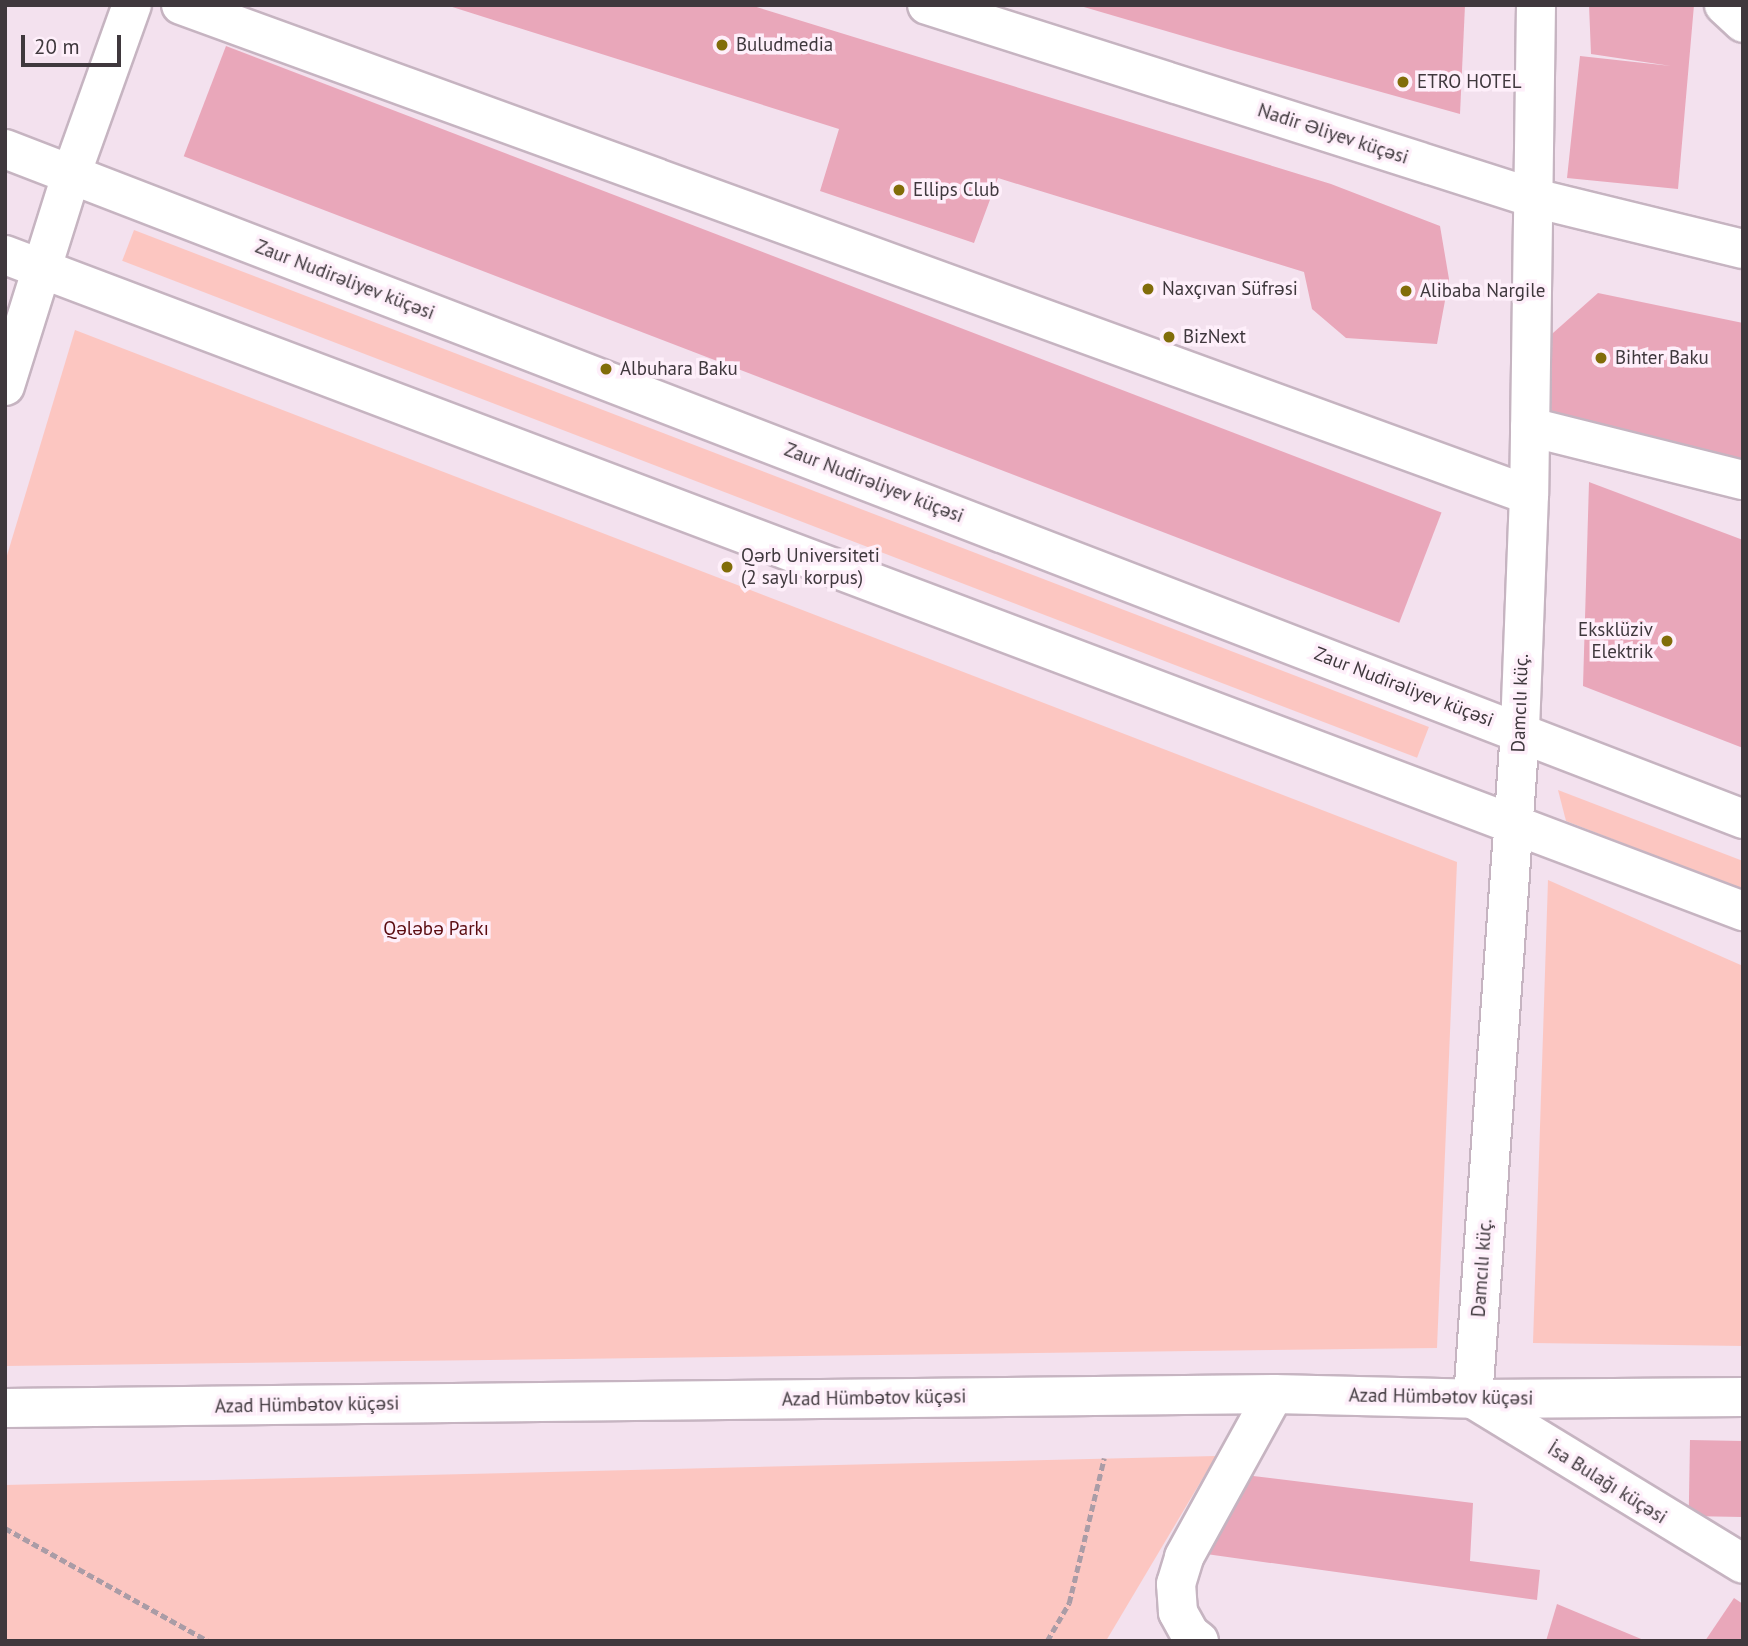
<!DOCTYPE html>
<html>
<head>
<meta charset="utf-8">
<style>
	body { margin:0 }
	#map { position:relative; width:1748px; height:1646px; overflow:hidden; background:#f3e1ee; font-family:"PT Sans",sans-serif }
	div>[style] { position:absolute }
	.green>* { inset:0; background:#fcc6c1; transform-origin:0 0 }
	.building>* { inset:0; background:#e9a7ba; transform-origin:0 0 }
	.path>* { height:4.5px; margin-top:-2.25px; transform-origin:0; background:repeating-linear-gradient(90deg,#aa9ca6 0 7px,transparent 0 10.5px) }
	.roads { filter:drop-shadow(2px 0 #c6b4c1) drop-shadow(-2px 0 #c6b4c1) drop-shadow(0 2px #c6b4c1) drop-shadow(0 -2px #c6b4c1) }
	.minor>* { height:38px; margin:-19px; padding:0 19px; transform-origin:19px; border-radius:19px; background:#fff }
	.dots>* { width:19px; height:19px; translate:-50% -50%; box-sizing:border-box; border:4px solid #feeffa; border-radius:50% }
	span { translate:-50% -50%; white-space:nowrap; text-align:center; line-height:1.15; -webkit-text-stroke:7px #feeffa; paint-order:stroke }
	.poi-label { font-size:19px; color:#3f383d }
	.left { translate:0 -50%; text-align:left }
	.right { translate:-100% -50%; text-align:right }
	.street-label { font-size:19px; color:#3f383d }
	.park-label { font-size:19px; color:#5b0c11 }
	.frame { position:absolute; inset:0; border:7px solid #3f383d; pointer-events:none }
	.scale { position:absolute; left:21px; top:35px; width:100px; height:32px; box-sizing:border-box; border:4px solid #3f383d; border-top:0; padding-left:9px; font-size:21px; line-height:24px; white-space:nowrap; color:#3f383d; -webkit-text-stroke:5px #feeffa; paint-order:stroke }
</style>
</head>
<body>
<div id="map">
	<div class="green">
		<div style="left:134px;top:230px;width:1387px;height:33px;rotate:21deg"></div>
		<div style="clip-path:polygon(75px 330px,1457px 862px,1437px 1348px,5px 1366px,5px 562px)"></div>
		<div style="clip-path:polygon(1558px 790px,1743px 861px,1743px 890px,1566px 821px)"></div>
		<div style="clip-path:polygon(1548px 880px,1743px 966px,1743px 1346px,1533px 1343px)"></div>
		<div style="clip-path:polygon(1216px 1456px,1106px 1641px,5px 1641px,5px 1485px)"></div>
	</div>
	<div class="building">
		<div style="clip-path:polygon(446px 5px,750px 5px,1331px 184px,1440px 226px,1449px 279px,1437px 344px,1346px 338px,1312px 309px,1304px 272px,998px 178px,974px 243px,820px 191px,839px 129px)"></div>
		<div style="clip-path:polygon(1077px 5px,1465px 5px,1460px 114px,1231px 50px)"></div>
		<div style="clip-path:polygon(1589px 5px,1694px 5px,1678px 189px,1567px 178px,1580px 56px,1671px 66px,1591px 54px)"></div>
		<div style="left:226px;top:46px;width:1302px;height:118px;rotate:21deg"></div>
		<div style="clip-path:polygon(1598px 293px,1743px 323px,1743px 474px,1543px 425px,1544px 341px)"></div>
		<div style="clip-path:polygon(1589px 482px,1743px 540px,1743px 748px,1583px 686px)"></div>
		<div style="left:1690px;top:1440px;width:53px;height:76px;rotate:1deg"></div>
		<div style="clip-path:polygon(1245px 1475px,1473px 1503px,1470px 1561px,1540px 1570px,1537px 1600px,1199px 1553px)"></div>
		<div style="clip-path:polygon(1734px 1598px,1743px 1604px,1743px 1641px,1705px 1641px)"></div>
		<div style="clip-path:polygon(1557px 1604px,1646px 1641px,1546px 1641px)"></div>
	</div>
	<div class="path">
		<div style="left:5px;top:1528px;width:232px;rotate:29.1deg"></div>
		<div style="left:1047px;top:1641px;width:44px;rotate:-59.9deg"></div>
		<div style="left:1069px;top:1603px;width:149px;rotate:-76.4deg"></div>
	</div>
	<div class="roads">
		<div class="minor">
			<div style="left:181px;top:5px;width:1434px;rotate:19.98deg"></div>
			<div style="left:927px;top:5px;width:637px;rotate:17.64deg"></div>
			<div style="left:1534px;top:198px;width:215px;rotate:13.7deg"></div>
			<div style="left:1536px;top:5px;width:490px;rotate:90.8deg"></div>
			<div style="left:1529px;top:495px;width:237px;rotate:92.2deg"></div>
			<div style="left:1520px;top:732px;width:669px;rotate:94.03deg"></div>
			<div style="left:1473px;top:1399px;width:316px;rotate:31.4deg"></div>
			<div style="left:1724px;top:5px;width:26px;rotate:43deg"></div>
			<div style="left:5px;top:149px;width:1863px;rotate:21.08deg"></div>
			<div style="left:5px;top:255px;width:1858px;rotate:20.68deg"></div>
			<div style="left:5px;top:386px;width:221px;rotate:-72.6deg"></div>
			<div style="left:71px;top:175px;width:181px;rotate:-70.3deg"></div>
			<div style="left:1530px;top:427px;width:219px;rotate:14deg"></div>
			<div style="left:5px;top:1408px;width:1269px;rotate:-0.63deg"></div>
			<div style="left:1274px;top:1394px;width:199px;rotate:1.4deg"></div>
			<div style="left:1473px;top:1399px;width:270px;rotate:-0.4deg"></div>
			<div style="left:1199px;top:1641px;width:11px;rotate:-142deg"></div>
			<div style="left:1190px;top:1634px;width:25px;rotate:-119deg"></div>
			<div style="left:1178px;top:1612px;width:28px;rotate:-94deg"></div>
			<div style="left:1176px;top:1584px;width:28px;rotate:-73deg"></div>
			<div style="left:1184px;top:1557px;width:186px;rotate:-61.1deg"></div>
		</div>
	</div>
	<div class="dots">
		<div style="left:722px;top:45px;background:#816d09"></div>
		<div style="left:1403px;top:82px;background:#816d09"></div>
		<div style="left:899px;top:190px;background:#816d09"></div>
		<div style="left:1148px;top:289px;background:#816d09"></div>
		<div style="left:1406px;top:291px;background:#816d09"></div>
		<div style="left:1169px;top:337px;background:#816d09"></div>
		<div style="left:1601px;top:358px;background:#816d09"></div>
		<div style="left:606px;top:369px;background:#816d09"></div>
		<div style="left:727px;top:567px;background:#816d09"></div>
		<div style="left:1667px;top:641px;background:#816d09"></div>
	</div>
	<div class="poi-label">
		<span class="left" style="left:736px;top:45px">Buludmedia</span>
		<span class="left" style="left:1417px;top:82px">ETRO HOTEL</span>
		<span class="left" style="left:913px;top:190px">Ellips Club</span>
		<span class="left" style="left:1162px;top:289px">Naxçıvan Süfrəsi</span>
		<span class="left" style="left:1420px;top:291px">Alibaba Nargile</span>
		<span class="left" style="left:1183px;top:337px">BizNext</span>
		<span class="left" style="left:1615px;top:358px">Bihter Baku</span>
		<span class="left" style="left:620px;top:369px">Albuhara Baku</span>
		<span class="left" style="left:741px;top:567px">Qərb Universiteti<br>(2 saylı korpus)</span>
		<span class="right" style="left:1653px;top:641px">Eksklüziv<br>Elektrik</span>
	</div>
	<div class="street-label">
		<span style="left:1333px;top:134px;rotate:18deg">Nadir Əliyev küçəsi</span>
		<span style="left:345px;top:280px;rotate:21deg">Zaur Nudirəliyev küçəsi</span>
		<span style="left:874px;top:483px;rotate:21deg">Zaur Nudirəliyev küçəsi</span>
		<span style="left:1404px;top:687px;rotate:21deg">Zaur Nudirəliyev küçəsi</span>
		<span style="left:1520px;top:703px;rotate:-88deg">Damcılı küç.</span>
		<span style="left:1482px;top:1268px;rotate:-86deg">Damcılı küç.</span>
		<span style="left:1441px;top:1397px;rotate:1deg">Azad Hümbətov küçəsi</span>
		<span style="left:874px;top:1398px;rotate:-1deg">Azad Hümbətov küçəsi</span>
		<span style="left:307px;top:1405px;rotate:-1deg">Azad Hümbətov küçəsi</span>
		<span style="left:1607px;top:1483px;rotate:32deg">İsa Bulağı küçəsi</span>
	</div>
	<div class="park-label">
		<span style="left:436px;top:929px">Qələbə Parkı</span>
	</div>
	<div class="frame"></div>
	<div class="scale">20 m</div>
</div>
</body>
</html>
